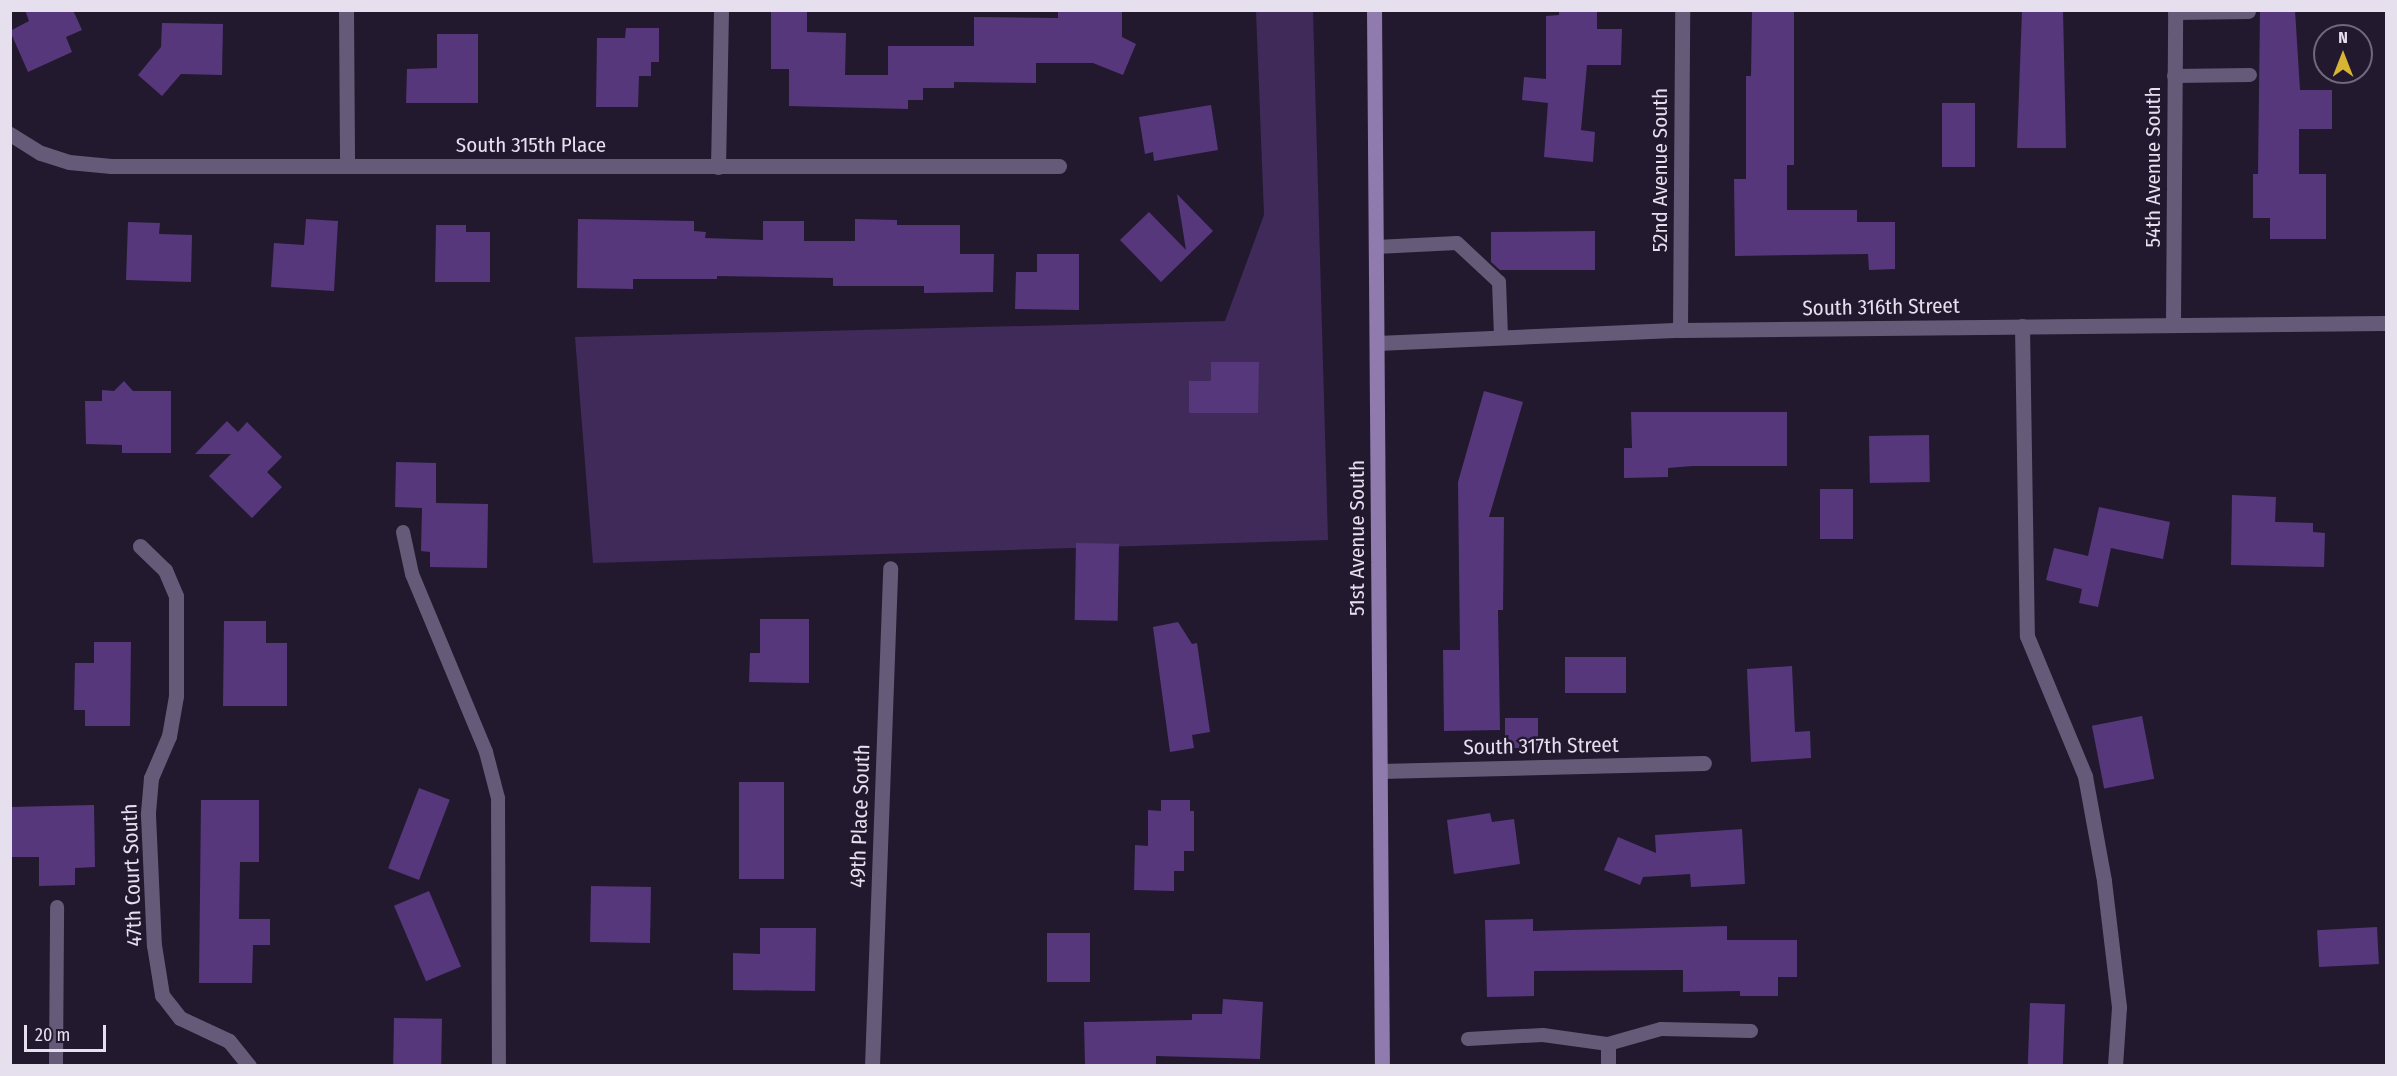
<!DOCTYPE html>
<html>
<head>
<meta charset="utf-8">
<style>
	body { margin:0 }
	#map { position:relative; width:2397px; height:1076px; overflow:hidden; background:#22192f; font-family:"Fira Sans Condensed",sans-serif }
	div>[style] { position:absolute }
	.green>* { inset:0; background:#3f2a59 }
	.building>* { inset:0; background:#56377b; transform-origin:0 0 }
	.lane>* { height:14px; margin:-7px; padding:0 7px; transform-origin:7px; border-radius:7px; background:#665a79 }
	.street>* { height:15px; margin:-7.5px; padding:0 7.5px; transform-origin:7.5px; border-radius:7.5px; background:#665a79 }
	.secondary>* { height:15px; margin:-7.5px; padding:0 7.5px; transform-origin:7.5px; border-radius:7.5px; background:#8f7bad }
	span { translate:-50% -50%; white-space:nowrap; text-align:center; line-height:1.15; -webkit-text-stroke:5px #22192f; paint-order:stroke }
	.street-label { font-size:21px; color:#e5dfee }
	.frame { position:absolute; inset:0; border:12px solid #e5dfee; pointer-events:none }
	.north { position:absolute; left:2313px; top:24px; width:60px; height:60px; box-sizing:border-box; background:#22192f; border:2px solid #70687b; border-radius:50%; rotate:0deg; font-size:16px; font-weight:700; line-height:24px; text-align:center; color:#e5dfee }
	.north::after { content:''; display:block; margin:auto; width:21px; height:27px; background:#d7b434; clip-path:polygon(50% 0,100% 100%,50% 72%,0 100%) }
	.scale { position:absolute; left:24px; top:1025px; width:82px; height:27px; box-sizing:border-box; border:3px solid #e5dfee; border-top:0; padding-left:8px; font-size:18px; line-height:21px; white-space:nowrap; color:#e5dfee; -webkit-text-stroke:4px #22192f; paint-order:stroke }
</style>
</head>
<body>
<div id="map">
	<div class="green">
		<div style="clip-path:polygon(1256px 11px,1313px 11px,1328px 540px,593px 563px,575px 337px,1225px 321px,1264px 215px)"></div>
	</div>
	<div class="building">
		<div style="clip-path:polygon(25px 10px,73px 10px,82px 30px,66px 37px,72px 52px,28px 72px,10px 31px,29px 21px)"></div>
		<div style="clip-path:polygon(771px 10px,807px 10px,807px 32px,846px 33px,845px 75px,888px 75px,888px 46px,974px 46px,974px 17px,1058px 18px,1058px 10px,1122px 10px,1122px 37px,1136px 44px,1123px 75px,1093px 63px,1036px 63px,1036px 83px,954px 82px,954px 88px,923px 88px,923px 100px,908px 100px,908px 109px,789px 106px,789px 69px,771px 69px)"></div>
		<div style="clip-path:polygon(1559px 10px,1597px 10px,1597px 29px,1622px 29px,1621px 65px,1587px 65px,1581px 130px,1595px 132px,1593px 162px,1544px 157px,1548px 103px,1522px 100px,1524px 77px,1546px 79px,1546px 16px,1559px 15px)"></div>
		<div style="clip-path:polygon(1752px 10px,1794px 10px,1794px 165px,1787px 165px,1787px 210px,1857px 210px,1857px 222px,1895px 222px,1895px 269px,1869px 270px,1868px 254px,1735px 256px,1734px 179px,1746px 179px,1746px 76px,1751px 76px)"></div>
		<div style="clip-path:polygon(2022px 10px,2063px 10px,2066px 148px,2017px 148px)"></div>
		<div style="clip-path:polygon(2260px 10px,2295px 10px,2300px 90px,2332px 90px,2332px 129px,2299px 129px,2299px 174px,2326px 174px,2326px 239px,2270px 239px,2270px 218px,2253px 218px,2253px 174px,2258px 174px)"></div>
		<div style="clip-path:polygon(162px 23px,223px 24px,222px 75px,181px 74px,162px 96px,138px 75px,161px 47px)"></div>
		<div style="clip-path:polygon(626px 28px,659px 28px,659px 62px,651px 62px,651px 76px,639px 76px,638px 107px,596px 107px,597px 38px,625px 38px)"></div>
		<div style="clip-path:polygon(437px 34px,478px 34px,478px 103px,406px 103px,407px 69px,437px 68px)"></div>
		<div style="left:1942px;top:103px;width:33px;height:64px"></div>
		<div style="clip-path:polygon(1211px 105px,1218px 150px,1154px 161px,1153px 152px,1145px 154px,1139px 117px)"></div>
		<div style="clip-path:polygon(1177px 194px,1213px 231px,1161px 282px,1120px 240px,1149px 212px,1186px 250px)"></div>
		<div style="clip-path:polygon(306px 219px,338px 221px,334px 291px,271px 287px,274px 243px,304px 245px)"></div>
		<div style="clip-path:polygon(578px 219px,694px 221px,694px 231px,706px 232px,705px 238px,763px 240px,763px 221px,804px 221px,804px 241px,855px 241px,855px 219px,897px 220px,897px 225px,960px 225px,960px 254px,994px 254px,993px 292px,924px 293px,924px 286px,833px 286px,833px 278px,717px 276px,717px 279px,633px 279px,633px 289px,577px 288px)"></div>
		<div style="clip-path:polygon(128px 222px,160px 223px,159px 234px,192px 235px,191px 282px,126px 280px)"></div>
		<div style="clip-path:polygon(436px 225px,466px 225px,466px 232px,490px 232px,490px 282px,435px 282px)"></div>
		<div style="clip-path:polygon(1595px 231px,1595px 270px,1500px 270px,1491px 262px,1491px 232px)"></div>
		<div style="clip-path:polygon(1037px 254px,1079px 254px,1079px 310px,1015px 309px,1016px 272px,1037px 272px)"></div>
		<div style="clip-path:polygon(1211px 362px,1259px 362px,1258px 413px,1189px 413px,1189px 381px,1211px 381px)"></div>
		<div style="clip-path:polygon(124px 381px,133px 391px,171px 391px,171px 453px,122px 453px,122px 445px,86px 444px,85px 401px,102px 401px,102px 390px,114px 391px)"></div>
		<div style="clip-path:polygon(1484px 391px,1523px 402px,1489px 517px,1504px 517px,1503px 610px,1498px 610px,1500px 730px,1444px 731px,1443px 650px,1460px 650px,1458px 482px)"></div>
		<div style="clip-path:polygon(1631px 412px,1787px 412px,1787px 466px,1692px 466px,1668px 468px,1668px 477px,1624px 478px,1624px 448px,1632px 448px)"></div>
		<div style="clip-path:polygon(227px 421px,238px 432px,247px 422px,282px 457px,267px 472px,282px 487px,252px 518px,209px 476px,231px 454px,195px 454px)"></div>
		<div style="left:1929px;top:435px;width:47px;height:60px;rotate:89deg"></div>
		<div style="clip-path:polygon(396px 462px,436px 463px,436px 503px,488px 504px,487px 568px,430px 567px,430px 552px,421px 551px,422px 508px,395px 507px)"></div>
		<div style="left:1820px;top:489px;width:33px;height:50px"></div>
		<div style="clip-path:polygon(2232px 495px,2276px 497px,2275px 522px,2313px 523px,2313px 532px,2325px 533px,2324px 567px,2231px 565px)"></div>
		<div style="clip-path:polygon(2099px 507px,2170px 522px,2163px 559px,2111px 548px,2098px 607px,2079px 603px,2082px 589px,2046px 580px,2054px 548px,2088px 556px)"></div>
		<div style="left:1076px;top:543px;width:43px;height:77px;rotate:1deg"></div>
		<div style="clip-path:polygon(760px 619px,809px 619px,809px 683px,749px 682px,750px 653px,760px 653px)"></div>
		<div style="clip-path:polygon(224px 621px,266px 621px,266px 643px,287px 643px,287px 706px,223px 706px)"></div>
		<div style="clip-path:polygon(1178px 622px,1192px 644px,1197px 643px,1210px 732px,1192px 735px,1194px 748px,1170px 752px,1153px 627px)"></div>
		<div style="clip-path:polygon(94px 642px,131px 642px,130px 726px,85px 726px,85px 710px,74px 710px,75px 663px,94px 663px)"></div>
		<div style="left:1626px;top:657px;width:36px;height:61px;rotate:90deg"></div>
		<div style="clip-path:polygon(1792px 666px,1795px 732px,1810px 731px,1811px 758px,1751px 762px,1747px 669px)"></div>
		<div style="left:2142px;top:716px;width:64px;height:51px;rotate:79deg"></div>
		<div style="left:1505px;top:718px;width:33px;height:30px"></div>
		<div style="left:739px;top:782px;width:45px;height:97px"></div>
		<div style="left:419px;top:788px;width:33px;height:86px;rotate:21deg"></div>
		<div style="clip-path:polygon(201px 800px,259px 800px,259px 862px,240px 862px,239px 919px,270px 919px,270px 945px,253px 945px,252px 983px,199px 983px)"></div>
		<div style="clip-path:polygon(1161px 800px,1190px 800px,1190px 811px,1194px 811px,1194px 851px,1184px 851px,1184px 871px,1174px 871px,1174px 891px,1134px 890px,1135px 845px,1148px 846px,1148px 810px,1161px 811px)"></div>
		<div style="clip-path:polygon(94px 805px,95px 867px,75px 868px,75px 885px,39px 886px,39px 857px,10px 857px,10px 807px)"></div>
		<div style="clip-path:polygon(1490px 813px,1492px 822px,1514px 819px,1520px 864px,1454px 874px,1447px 820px)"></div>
		<div style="clip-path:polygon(1742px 829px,1745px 884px,1691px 887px,1690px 874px,1643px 877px,1640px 885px,1604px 870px,1618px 837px,1656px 853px,1655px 835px)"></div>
		<div style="left:591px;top:886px;width:60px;height:56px;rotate:1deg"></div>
		<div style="left:429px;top:891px;width:82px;height:38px;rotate:67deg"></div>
		<div style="clip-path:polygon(1533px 919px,1533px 931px,1727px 926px,1727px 940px,1797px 940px,1797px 977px,1778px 977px,1778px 996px,1740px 996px,1740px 991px,1683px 992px,1683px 970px,1534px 971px,1534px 996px,1487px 997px,1485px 920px)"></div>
		<div style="left:2377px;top:927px;width:37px;height:60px;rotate:87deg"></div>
		<div style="clip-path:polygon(760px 928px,816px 928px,815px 991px,733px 990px,733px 953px,760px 954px)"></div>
		<div style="left:1047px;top:933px;width:43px;height:49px"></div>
		<div style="clip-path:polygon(1223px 999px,1263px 1002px,1260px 1059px,1156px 1056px,1156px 1065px,1085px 1065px,1084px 1022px,1192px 1020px,1192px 1014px,1222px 1014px)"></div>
		<div style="left:2030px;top:1003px;width:35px;height:62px;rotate:2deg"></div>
		<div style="left:394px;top:1018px;width:48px;height:47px;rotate:1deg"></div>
	</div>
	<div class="lane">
		<div style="left:2175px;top:13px;width:74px;rotate:-0.8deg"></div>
		<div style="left:2174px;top:76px;width:76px;rotate:-0.8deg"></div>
		<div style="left:1376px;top:247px;width:81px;rotate:-2.8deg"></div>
		<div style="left:1457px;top:243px;width:57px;rotate:42.9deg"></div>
		<div style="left:1499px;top:282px;width:55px;rotate:87.9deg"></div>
		<div style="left:403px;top:532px;width:43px;rotate:77.9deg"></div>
		<div style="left:412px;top:574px;width:193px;rotate:67.4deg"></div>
		<div style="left:486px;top:752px;width:48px;rotate:75.4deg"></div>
		<div style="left:498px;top:798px;width:268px;rotate:89.8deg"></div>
		<div style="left:1468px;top:1039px;width:75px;rotate:-3.1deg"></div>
		<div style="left:1543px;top:1035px;width:66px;rotate:7.9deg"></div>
		<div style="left:1608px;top:1044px;width:55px;rotate:-15.8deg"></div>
		<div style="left:1661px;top:1029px;width:90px;rotate:1.3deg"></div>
		<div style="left:56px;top:1066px;width:159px;rotate:-89.6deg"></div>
	</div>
	<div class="street">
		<div style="left:346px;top:10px;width:156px;rotate:89.6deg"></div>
		<div style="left:10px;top:134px;width:36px;rotate:32deg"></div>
		<div style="left:41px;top:153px;width:29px;rotate:18deg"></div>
		<div style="left:69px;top:162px;width:42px;rotate:5.4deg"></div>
		<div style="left:111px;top:166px;width:948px"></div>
		<div style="left:718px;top:167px;width:157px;rotate:-88.9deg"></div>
		<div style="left:2173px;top:324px;width:314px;rotate:-89.6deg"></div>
		<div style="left:2022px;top:326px;width:310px;rotate:89.1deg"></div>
		<div style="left:2027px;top:636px;width:152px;rotate:67.5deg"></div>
		<div style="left:2085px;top:776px;width:107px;rotate:79.7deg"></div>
		<div style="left:2104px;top:881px;width:127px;rotate:83.2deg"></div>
		<div style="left:2119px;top:1007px;width:59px;rotate:93.9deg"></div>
		<div style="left:1680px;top:330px;width:320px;rotate:-89.6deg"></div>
		<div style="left:1377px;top:343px;width:303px;rotate:-2.5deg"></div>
		<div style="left:1680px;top:330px;width:706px;rotate:-0.57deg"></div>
		<div style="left:140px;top:546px;width:35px;rotate:44deg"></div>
		<div style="left:165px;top:570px;width:28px;rotate:67deg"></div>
		<div style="left:176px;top:596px;width:100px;rotate:90deg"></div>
		<div style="left:176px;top:696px;width:41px;rotate:99.9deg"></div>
		<div style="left:169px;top:736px;width:46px;rotate:113.2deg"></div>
		<div style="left:151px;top:778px;width:37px;rotate:95deg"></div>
		<div style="left:148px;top:815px;width:130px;rotate:87.4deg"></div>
		<div style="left:154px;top:945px;width:51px;rotate:80.9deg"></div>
		<div style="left:162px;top:995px;width:29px;rotate:52deg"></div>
		<div style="left:180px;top:1018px;width:54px;rotate:25.1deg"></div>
		<div style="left:229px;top:1041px;width:32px;rotate:51deg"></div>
		<div style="left:1380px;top:771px;width:324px;rotate:-1.4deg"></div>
		<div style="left:1608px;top:1044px;width:22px;rotate:90deg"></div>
		<div style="left:872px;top:1066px;width:498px;rotate:-87.9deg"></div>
	</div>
	<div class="secondary">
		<div style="left:1374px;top:10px;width:1056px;rotate:89.57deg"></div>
	</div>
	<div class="street-label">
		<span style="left:531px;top:145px">South 315th Place</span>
		<span style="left:2153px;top:167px;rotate:-90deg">54th Avenue South</span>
		<span style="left:1660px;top:170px;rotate:-90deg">52nd Avenue South</span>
		<span style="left:1881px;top:307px;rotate:-1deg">South 316th Street</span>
		<span style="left:1357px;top:538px;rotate:-90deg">51st Avenue South</span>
		<span style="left:1541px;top:746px;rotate:-1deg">South 317th Street</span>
		<span style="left:860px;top:816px;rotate:-88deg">49th Place South</span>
		<span style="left:132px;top:875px;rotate:-92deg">47th Court South</span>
	</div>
	<div class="frame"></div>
	<div class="north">N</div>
	<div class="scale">20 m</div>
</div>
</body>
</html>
